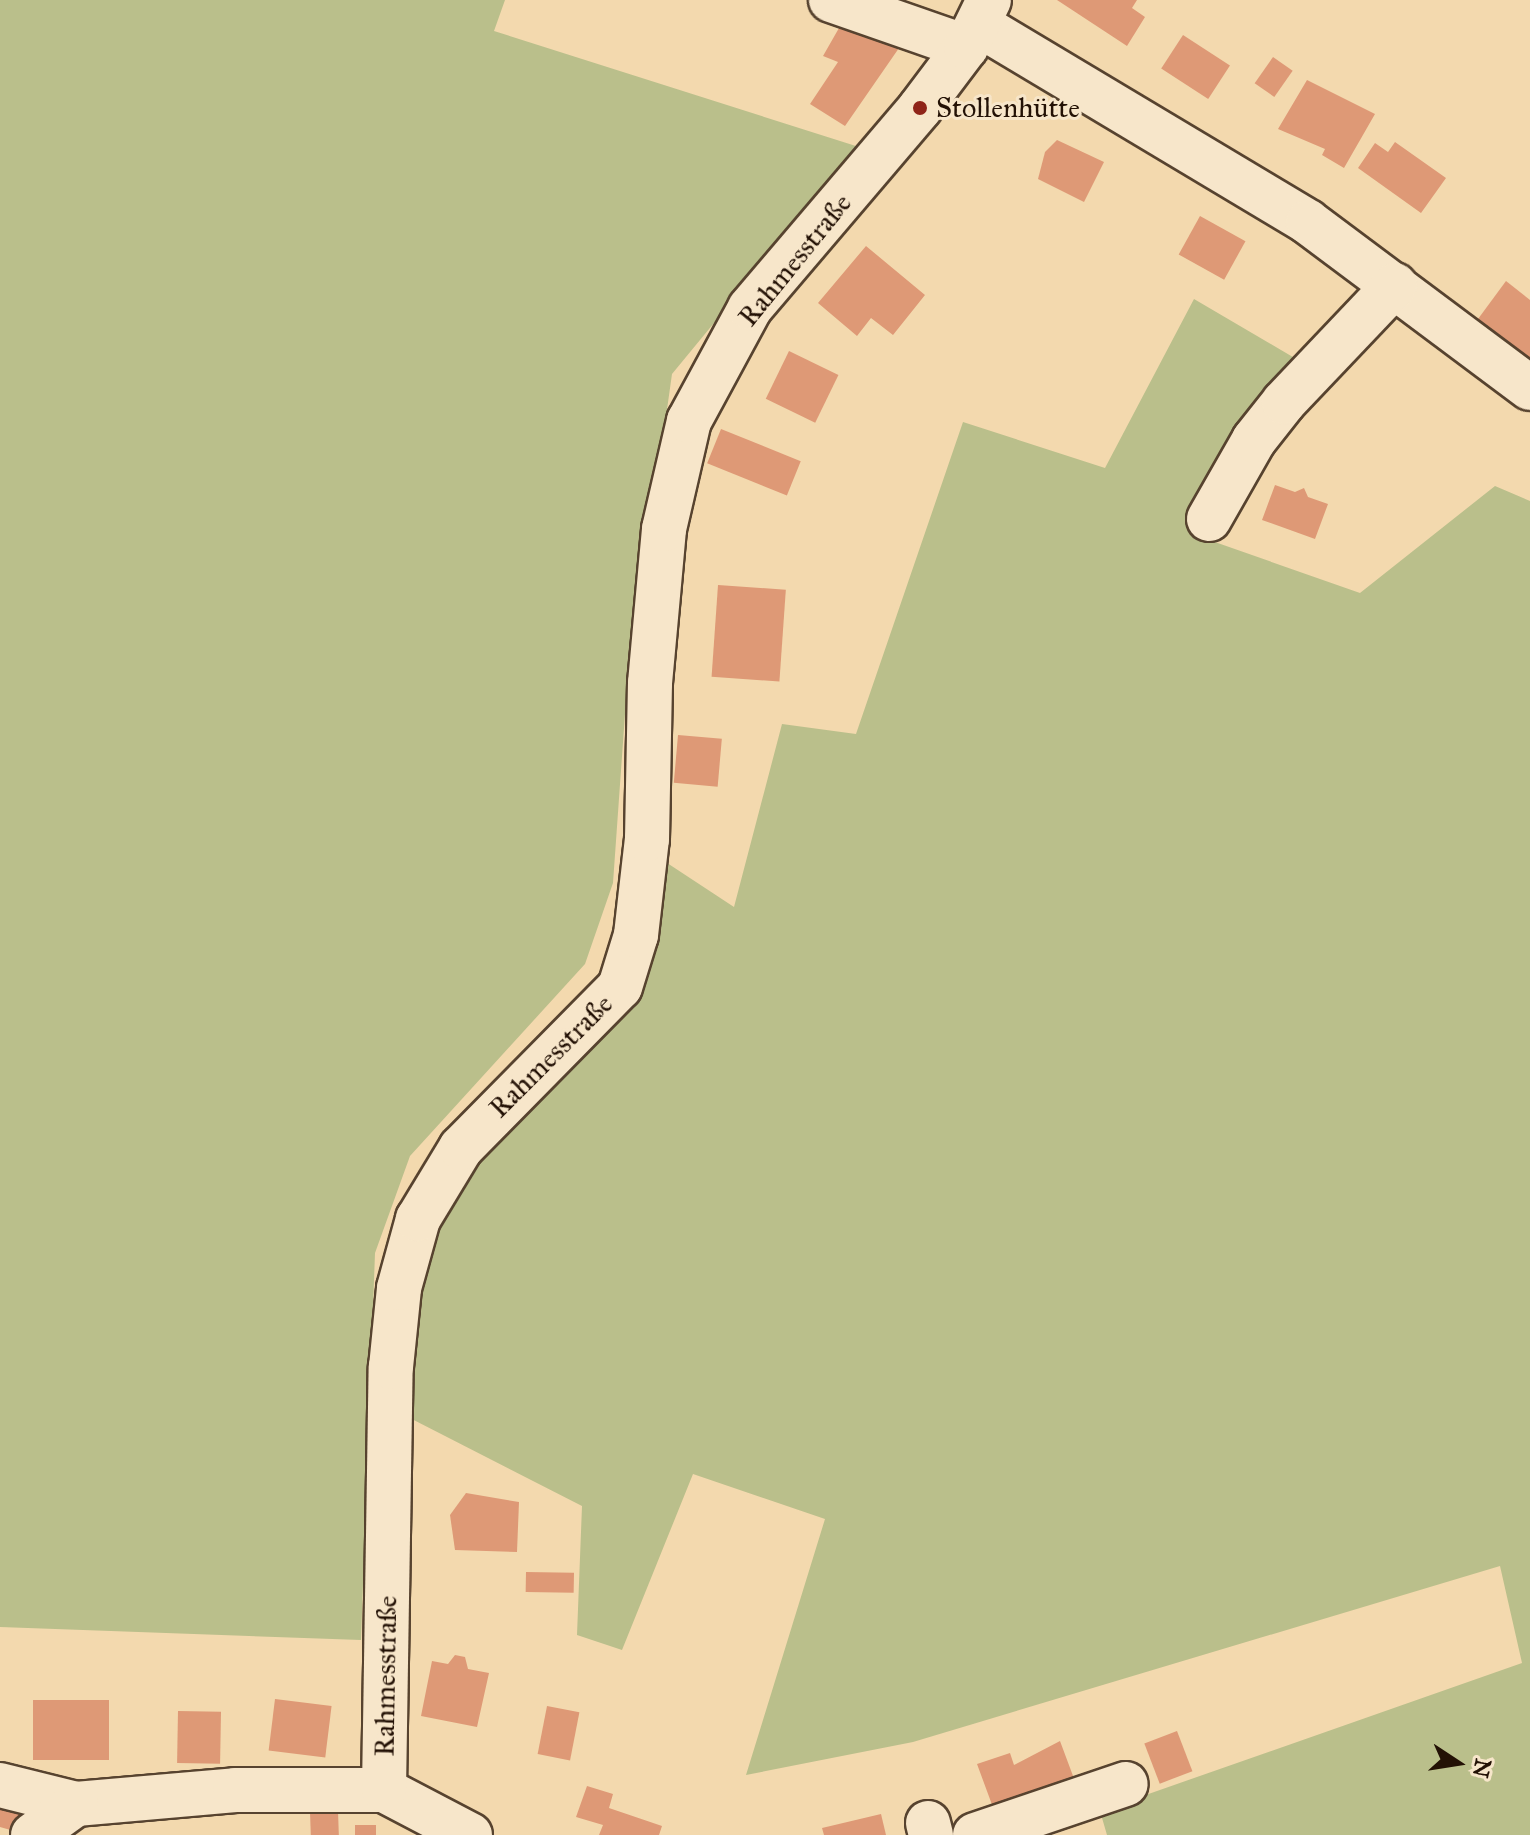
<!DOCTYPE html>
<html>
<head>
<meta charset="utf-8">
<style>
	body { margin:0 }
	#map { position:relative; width:1530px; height:1835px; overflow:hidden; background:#f3d9ae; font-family:"IM FELL Great Primer",serif }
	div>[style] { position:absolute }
	.green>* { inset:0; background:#babf8b }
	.building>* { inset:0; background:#de9976; transform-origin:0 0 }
	.roads { filter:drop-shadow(2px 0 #57432f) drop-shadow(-2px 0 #57432f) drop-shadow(0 2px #57432f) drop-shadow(0 -2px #57432f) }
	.minor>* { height:44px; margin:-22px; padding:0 22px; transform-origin:22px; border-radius:22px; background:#f7e6ca }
	.dots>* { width:22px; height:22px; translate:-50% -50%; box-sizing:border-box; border:4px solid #f7e6ca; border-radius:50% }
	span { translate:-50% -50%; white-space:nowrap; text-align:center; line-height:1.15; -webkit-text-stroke:6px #f7e6ca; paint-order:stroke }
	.poi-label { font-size:28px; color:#231105 }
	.left { translate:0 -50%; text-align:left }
	.street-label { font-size:28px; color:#231105 }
	.north { position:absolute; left:1418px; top:1723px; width:80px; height:80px; -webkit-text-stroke:6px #f7e6ca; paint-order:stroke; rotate:102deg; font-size:22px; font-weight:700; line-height:32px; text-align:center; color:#231105 }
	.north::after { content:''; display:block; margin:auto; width:28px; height:36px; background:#231105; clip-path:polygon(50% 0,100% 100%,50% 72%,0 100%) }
</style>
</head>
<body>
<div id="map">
	<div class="green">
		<div style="clip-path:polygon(0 0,505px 0,494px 31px,859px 147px,672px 374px,626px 700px,613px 883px,585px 964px,410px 1156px,375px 1253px,361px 1640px,0 1627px)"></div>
		<div style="clip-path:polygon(1194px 299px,1303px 363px,1241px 437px,1192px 534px,1360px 593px,1495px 486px,1530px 501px,1530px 1835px,1107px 1835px,1100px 1811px,1522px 1663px,1500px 1566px,913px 1742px,746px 1775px,825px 1519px,693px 1474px,622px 1650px,577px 1635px,582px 1506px,402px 1414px,421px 1243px,471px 1148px,623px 993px,658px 857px,734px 907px,782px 724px,856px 734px,963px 422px,1105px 468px)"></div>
	</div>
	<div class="building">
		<div style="clip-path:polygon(1057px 0,1137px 0,1132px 8px,1145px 17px,1127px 46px)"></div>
		<div style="clip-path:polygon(843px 21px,899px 48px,845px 126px,810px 104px,838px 62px,823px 56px)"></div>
		<div style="left:1183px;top:35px;width:56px;height:40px;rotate:33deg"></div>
		<div style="left:1273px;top:57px;width:24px;height:32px;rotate:35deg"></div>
		<div style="clip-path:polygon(1307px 80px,1375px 114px,1344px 168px,1322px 155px,1325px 149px,1278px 129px)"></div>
		<div style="clip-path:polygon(1057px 140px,1104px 162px,1084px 202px,1038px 179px,1045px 152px)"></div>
		<div style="clip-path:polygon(1395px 142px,1446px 178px,1421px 213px,1358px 168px,1375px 143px,1388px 152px)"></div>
		<div style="left:1200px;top:216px;width:52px;height:44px;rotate:29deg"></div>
		<div style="clip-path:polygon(866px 246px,925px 295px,893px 335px,871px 318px,857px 336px,818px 303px)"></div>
		<div style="clip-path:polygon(1506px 281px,1530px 300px,1530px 359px,1478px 319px)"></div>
		<div style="left:789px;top:351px;width:55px;height:53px;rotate:26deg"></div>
		<div style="left:721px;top:429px;width:86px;height:37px;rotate:22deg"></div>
		<div style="clip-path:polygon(1275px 485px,1295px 492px,1304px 488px,1308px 497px,1328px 504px,1315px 539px,1262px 520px)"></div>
		<div style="left:718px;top:585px;width:68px;height:92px;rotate:4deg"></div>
		<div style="left:678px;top:735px;width:44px;height:48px;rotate:5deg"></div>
		<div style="clip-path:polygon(466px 1493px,519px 1502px,517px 1552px,455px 1550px,450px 1515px)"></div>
		<div style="left:526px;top:1572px;width:48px;height:20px;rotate:1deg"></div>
		<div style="clip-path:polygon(455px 1655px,465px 1657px,468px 1669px,489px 1673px,477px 1727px,421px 1716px,432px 1661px,448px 1664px)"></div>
		<div style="left:275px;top:1699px;width:57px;height:52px;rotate:7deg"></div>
		<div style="left:33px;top:1700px;width:76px;height:60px"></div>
		<div style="left:547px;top:1706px;width:33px;height:49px;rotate:11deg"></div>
		<div style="left:178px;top:1711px;width:43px;height:52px;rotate:1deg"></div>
		<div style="left:1177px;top:1731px;width:43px;height:35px;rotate:69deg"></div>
		<div style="clip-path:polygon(1060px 1741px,1079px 1792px,998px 1821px,977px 1764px,1010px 1753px,1014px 1765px)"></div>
		<div style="clip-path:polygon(587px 1786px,613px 1794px,609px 1808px,662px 1826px,659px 1835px,599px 1835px,603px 1825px,576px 1817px)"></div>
		<div style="clip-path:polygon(0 1799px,22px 1805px,14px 1831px,0 1827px)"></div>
		<div style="left:338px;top:1811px;width:24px;height:28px;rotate:88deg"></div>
		<div style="clip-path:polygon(881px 1814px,886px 1835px,824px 1835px,822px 1828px)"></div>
		<div style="left:355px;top:1825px;width:21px;height:10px"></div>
	</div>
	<div class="roads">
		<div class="minor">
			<div style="left:831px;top:0;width:143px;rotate:19.2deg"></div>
			<div style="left:979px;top:25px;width:383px;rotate:30.9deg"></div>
			<div style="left:1308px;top:222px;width:277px;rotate:36.8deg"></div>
			<div style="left:1209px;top:519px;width:91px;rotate:-60.3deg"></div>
			<div style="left:1254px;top:440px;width:48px;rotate:-51.7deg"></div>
			<div style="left:1284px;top:402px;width:161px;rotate:-46.5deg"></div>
			<div style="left:0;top:1785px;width:78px;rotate:14deg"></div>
			<div style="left:76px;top:1804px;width:160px;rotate:-5deg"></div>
			<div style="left:235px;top:1790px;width:149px"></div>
			<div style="left:384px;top:1790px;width:97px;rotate:27.6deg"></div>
			<div style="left:384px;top:1790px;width:423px;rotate:-89.1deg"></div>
			<div style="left:391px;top:1367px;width:79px;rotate:-84.2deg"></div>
			<div style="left:399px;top:1288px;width:72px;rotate:-74.6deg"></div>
			<div style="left:418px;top:1219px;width:83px;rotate:-58.8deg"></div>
			<div style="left:461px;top:1148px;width:226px;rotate:-45.4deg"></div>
			<div style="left:620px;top:987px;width:54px;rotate:-72.9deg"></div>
			<div style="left:636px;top:935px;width:97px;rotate:-83.5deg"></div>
			<div style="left:647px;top:839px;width:156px;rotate:-88.9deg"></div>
			<div style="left:650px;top:683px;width:155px;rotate:-84.8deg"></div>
			<div style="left:664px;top:529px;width:111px;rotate:-77deg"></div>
			<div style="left:689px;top:421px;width:128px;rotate:-61.6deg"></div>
			<div style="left:750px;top:308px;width:262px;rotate:-49.6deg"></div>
			<div style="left:920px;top:108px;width:76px;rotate:-53deg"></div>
			<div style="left:966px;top:47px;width:52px;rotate:-63.9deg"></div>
			<div style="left:928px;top:1823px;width:12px;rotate:76deg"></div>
			<div style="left:33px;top:1835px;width:53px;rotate:-35.8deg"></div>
			<div style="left:975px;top:1835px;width:159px;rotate:-18.7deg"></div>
		</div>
	</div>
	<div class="dots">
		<div style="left:920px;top:108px;background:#8f2418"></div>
	</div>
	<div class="poi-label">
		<span class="left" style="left:936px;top:108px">Stollenhütte</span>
	</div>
	<div class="street-label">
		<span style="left:795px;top:260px;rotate:-51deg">Rahmesstraße</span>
		<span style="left:551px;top:1056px;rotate:-45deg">Rahmesstraße</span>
		<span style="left:386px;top:1676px;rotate:-89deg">Rahmesstraße</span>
	</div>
	<div class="north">N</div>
</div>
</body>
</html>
